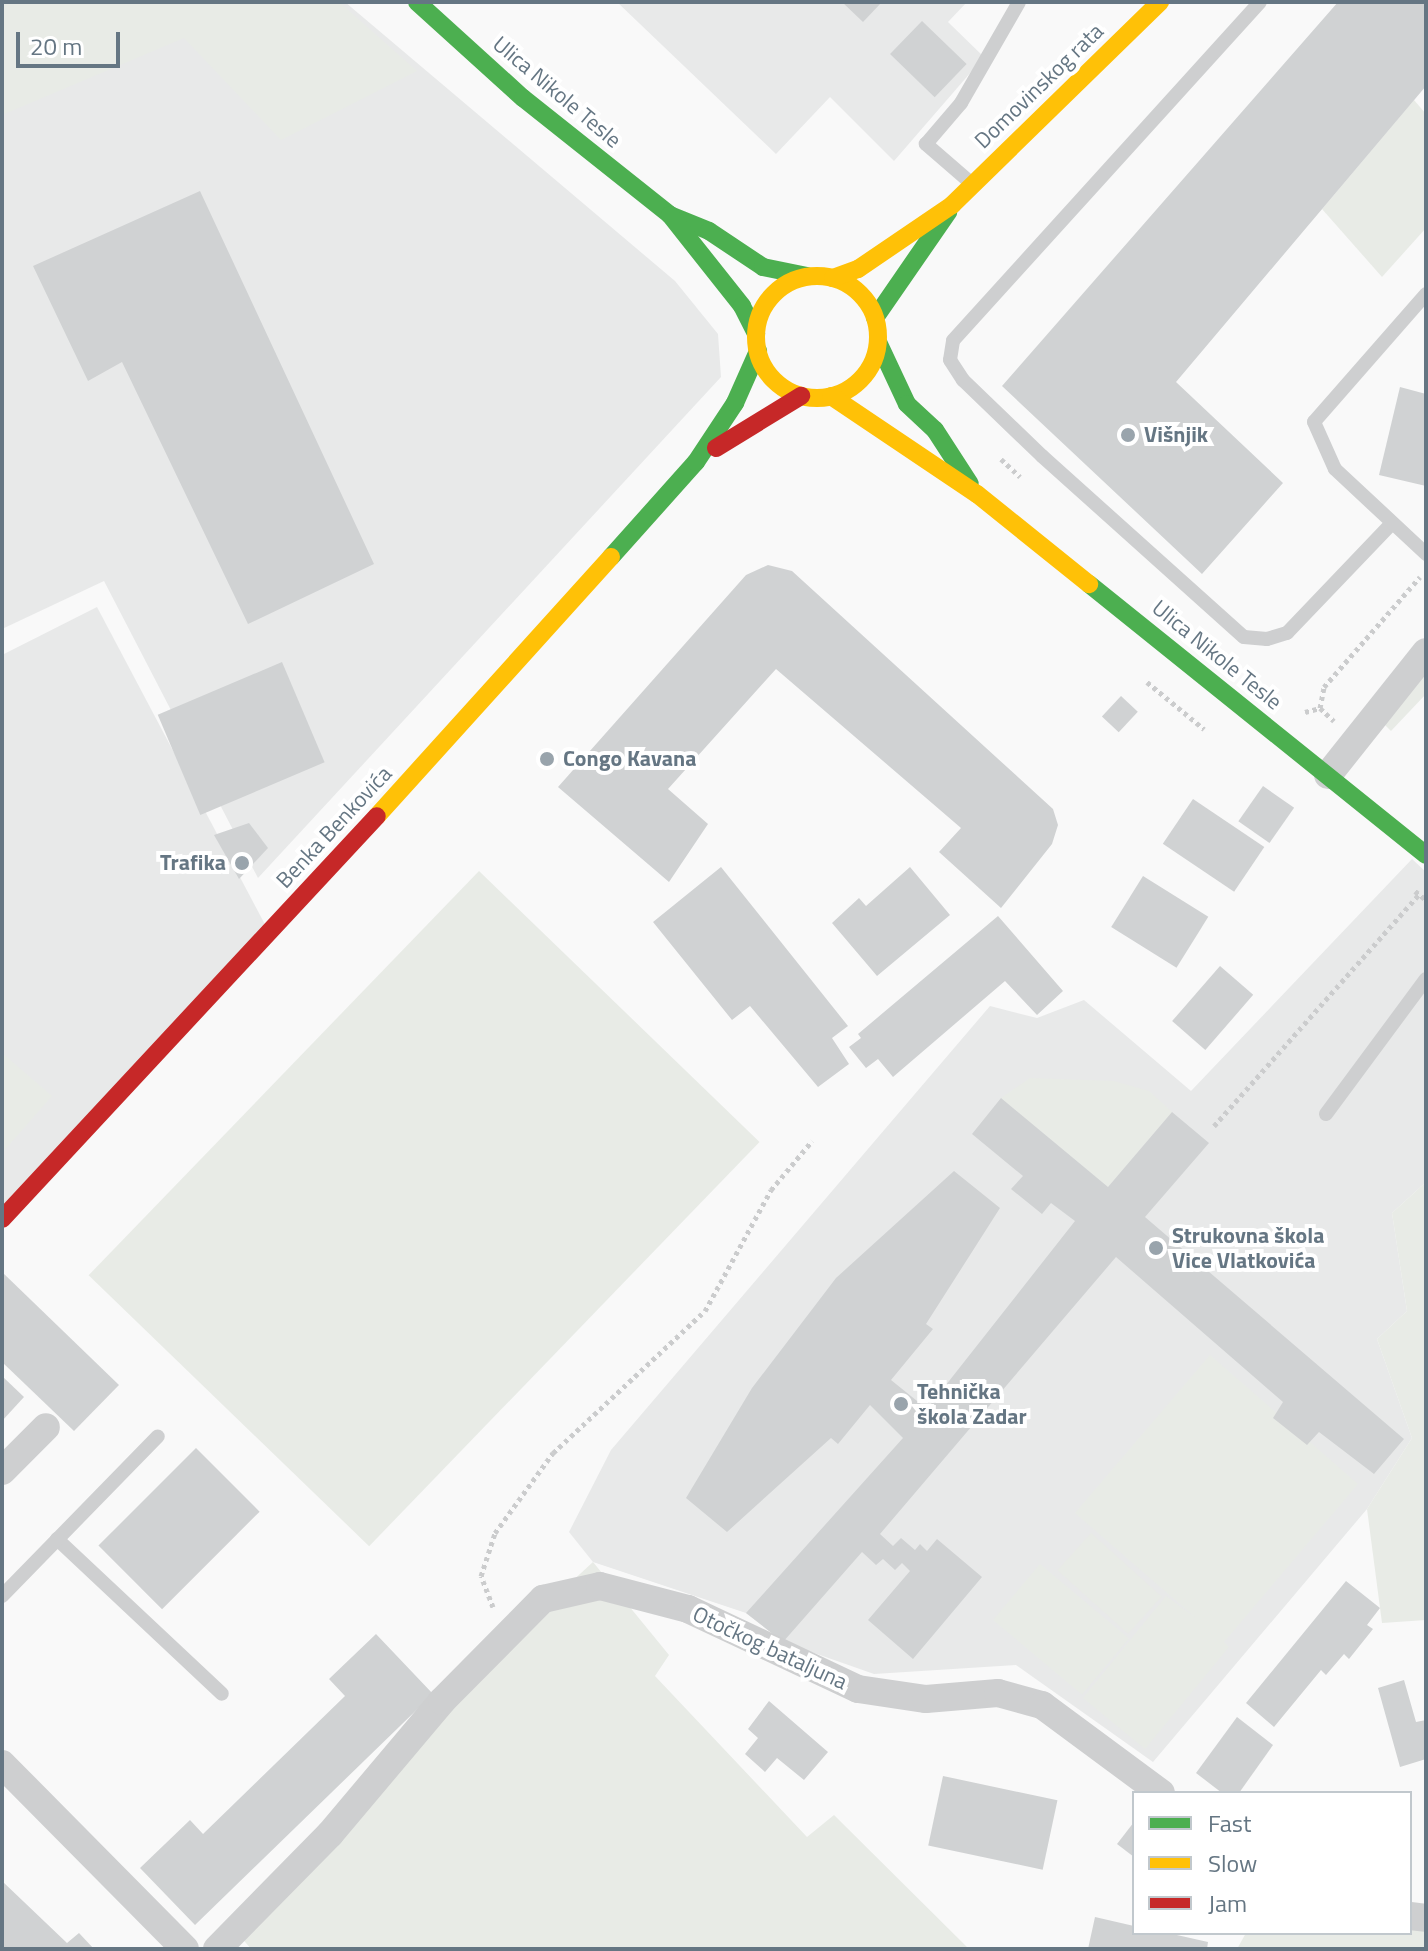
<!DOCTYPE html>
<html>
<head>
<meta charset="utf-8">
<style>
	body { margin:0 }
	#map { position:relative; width:1428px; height:1951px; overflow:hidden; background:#f9f9f9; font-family:"Titillium Web",sans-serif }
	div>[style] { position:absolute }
	.built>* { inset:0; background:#e8e9e9 }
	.green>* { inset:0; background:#e8ebe6; transform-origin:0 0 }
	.building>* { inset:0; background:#d0d2d3; transform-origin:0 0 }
	.path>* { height:5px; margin-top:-2.5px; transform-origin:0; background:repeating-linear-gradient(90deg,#cbcccd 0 4px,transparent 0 8px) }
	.lane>* { height:14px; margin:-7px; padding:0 7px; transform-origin:7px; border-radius:7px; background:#cecfd0 }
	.street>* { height:28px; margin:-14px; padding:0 14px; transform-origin:14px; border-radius:14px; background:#cecfd0 }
	.fast>* { height:18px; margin:-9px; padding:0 9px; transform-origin:9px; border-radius:9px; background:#4caf50 }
	.slow>* { height:18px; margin:-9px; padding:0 9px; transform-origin:9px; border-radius:9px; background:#ffc107 }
	.slow>.ring { margin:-9px; padding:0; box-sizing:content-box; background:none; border:18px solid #ffc107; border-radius:50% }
	.jam>* { height:18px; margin:-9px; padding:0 9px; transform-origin:9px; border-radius:9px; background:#c62828 }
	.dots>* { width:22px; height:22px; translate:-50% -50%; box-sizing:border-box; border:4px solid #fff; border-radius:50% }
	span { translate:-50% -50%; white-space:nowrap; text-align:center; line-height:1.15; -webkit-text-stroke:8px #fff; paint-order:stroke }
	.street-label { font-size:22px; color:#657683 }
	.poi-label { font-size:22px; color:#657683; font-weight:700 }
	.left { translate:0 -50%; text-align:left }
	.right { translate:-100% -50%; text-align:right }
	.frame { position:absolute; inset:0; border:4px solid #657683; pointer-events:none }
	.legend { position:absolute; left:1132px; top:1791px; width:280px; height:144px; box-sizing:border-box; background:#fff; border:2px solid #c1c8cd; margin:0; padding:10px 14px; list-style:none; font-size:24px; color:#657683 }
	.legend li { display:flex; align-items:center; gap:16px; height:40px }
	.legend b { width:40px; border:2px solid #c1c8cd }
	.scale { position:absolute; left:16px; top:32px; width:104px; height:36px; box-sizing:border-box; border:4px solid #657683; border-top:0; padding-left:10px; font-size:24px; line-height:28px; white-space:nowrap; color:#657683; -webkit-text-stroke:6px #fff; paint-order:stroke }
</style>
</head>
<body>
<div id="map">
	<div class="built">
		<div style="clip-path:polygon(2px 2px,345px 2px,675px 281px,718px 334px,721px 377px,258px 878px,104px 581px,2px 629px)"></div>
		<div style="clip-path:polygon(617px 2px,967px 2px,948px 22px,984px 57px,894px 161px,830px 97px,776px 154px)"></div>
		<div style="clip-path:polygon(97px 607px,269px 932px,2px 1219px,2px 655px)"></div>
		<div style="clip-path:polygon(1412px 859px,1426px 872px,1426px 1182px,1392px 1213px,1407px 1311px,1377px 1339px,1412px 1438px,1367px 1509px,1153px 1762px,1016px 1665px,874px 1674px,783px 1642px,746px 1613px,593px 1562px,569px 1532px,611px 1450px,990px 1006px,1037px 1018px,1084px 1000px,1191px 1091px)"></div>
	</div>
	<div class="green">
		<div style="clip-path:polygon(2px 2px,339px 2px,417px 71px,281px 140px,184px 38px,2px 115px)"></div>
		<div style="clip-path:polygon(1414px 100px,1426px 114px,1426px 228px,1382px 277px,1322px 209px)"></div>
		<div style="clip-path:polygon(1426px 672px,1426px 694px,1391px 731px,1380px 720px)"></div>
		<div style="left:479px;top:871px;width:390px;height:562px;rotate:44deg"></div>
		<div style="clip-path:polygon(2px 1053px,52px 1096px,2px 1153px)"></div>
		<div style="clip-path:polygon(1030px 1078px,1114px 1081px,1149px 1091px,1172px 1112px,1108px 1187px,1001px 1098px)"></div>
		<div style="clip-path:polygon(1426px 1182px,1426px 1620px,1382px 1623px,1367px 1509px,1412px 1438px,1377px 1339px,1407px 1311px,1392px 1213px)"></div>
		<div style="clip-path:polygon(1210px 1355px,1358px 1484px,1224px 1642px,1229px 1647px,1145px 1749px,1083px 1698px,1166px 1596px,1196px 1618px,1075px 1513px)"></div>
		<div style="left:1091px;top:1533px;width:95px;height:50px;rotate:42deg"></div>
		<div style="clip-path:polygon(593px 1562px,669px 1655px,655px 1676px,807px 1837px,834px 1815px,969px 1949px,251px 1949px,235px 1930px,442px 1701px)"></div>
		<div style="left:1040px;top:1564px;width:116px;height:73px;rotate:40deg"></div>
		<div style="clip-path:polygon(1410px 1916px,1426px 1918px,1426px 1949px,1237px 1949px,1246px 1933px,1410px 1933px)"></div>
	</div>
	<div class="building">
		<div style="clip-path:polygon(842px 2px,882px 2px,863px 22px)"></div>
		<div style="clip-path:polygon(1338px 2px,1426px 2px,1426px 86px,1176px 382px,1283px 483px,1202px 574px,1002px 386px)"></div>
		<div style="left:922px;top:21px;width:62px;height:46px;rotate:44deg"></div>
		<div style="clip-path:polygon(200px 191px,374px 564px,248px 624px,122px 362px,88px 381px,33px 266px)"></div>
		<div style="clip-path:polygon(1400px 387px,1426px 394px,1426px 486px,1379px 475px)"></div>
		<div style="clip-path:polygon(768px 565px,792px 571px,1053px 809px,1058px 825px,1052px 844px,1001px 908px,939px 852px,961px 828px,776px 669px,668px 789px,708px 824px,669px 882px,558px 787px,746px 575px)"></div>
		<div style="left:282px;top:662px;width:109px;height:135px;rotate:67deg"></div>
		<div style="left:1121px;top:696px;width:23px;height:28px;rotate:43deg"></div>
		<div style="left:1263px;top:786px;width:38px;height:43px;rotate:35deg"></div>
		<div style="left:1193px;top:799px;width:86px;height:54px;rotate:34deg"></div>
		<div style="clip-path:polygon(249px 823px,268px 848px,239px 879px,214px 835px)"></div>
		<div style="clip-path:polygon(721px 867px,848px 1026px,832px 1038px,849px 1064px,818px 1087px,750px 1006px,732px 1020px,653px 922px)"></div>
		<div style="clip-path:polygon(910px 867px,950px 915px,877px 976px,832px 923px,859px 898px,866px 906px)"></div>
		<div style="left:1143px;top:876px;width:77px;height:60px;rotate:32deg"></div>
		<div style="clip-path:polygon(998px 916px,1063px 991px,1037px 1015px,1005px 981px,893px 1077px,878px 1059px,866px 1068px,849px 1047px,861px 1038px,858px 1034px)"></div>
		<div style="left:1220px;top:966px;width:44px;height:73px;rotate:41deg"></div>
		<div style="clip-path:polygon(1001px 1098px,1108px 1187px,1172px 1112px,1209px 1143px,1145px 1217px,1404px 1439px,1374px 1474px,1319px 1432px,1307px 1445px,1273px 1418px,1283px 1402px,1116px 1257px,880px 1534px,893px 1546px,901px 1538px,915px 1550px,920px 1544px,927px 1551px,937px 1539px,982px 1577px,913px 1659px,868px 1620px,910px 1571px,902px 1563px,895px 1570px,883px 1559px,876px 1565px,862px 1552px,783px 1642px,746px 1613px,903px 1438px,870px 1405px,838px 1444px,831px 1438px,727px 1532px,686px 1498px,752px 1388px,836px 1278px,954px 1171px,1000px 1208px,926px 1324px,933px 1329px,891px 1380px,927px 1409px,1075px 1221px,1051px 1203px,1042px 1214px,1011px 1189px,1023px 1176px,972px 1134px)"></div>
		<div style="clip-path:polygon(2px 1272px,119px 1385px,74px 1431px,2px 1362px)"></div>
		<div style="clip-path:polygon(2px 1376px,24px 1397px,2px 1421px)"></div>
		<div style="left:196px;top:1448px;width:90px;height:138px;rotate:45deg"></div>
		<div style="clip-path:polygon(1346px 1581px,1380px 1608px,1367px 1625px,1373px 1629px,1349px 1659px,1344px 1654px,1326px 1675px,1321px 1670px,1274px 1727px,1246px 1703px)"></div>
		<div style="clip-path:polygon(376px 1634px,433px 1694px,195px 1925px,140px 1868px,190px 1820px,203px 1834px,345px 1696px,329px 1679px)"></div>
		<div style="clip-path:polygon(1404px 1680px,1416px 1722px,1426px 1720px,1426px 1759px,1400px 1767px,1378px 1688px)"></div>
		<div style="clip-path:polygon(769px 1701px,828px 1752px,804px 1780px,777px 1758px,765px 1772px,745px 1754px,758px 1738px,748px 1729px)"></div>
		<div style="clip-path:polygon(1237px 1717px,1273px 1745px,1239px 1793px,1222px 1793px,1196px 1773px)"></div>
		<div style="left:943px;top:1776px;width:117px;height:71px;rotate:12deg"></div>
		<div style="clip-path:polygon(1134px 1822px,1134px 1857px,1117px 1844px)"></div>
		<div style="clip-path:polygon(2px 1881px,67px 1943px,79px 1933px,94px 1949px,2px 1949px)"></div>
		<div style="clip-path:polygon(1095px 1917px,1134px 1926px,1134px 1933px,1168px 1933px,1208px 1942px,1207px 1949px,1088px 1949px)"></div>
	</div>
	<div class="path">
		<div style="left:1001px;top:459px;width:26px;rotate:43deg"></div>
		<div style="left:1147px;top:682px;width:74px;rotate:39.5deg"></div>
		<div style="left:1320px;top:708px;width:21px;rotate:-79deg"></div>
		<div style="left:1324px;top:687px;width:146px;rotate:-48.9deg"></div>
		<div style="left:1305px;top:712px;width:16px;rotate:-15deg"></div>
		<div style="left:1320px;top:708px;width:19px;rotate:43deg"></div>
		<div style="left:1415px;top:891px;width:14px;rotate:39deg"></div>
		<div style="left:1214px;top:1126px;width:311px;rotate:-48.5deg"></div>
		<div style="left:493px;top:1607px;width:33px;rotate:-111deg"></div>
		<div style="left:481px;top:1576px;width:45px;rotate:-72deg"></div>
		<div style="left:495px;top:1533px;width:99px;rotate:-54.1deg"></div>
		<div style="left:553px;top:1453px;width:208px;rotate:-43.1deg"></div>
		<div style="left:705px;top:1311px;width:138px;rotate:-61.4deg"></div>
		<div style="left:771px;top:1190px;width:64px;rotate:-50.1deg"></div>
	</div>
	<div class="lane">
		<div style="left:1260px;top:2px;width:457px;rotate:132.2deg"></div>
		<div style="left:953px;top:341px;width:19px;rotate:99deg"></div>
		<div style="left:950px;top:360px;width:24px;rotate:57deg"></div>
		<div style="left:963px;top:380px;width:110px;rotate:43.9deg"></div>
		<div style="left:1042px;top:456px;width:271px;rotate:41.9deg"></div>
		<div style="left:1244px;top:637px;width:23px;rotate:5deg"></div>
		<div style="left:1267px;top:639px;width:21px;rotate:-17deg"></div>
		<div style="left:1287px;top:633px;width:151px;rotate:-46.3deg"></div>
		<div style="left:971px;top:183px;width:60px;rotate:-139.1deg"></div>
		<div style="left:926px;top:144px;width:54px;rotate:-49.5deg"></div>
		<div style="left:961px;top:103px;width:116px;rotate:-60.1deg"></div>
		<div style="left:1426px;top:294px;width:170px;rotate:131.2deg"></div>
		<div style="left:1314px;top:422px;width:51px;rotate:65.9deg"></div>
		<div style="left:1335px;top:469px;width:125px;rotate:43deg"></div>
		<div style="left:1326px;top:1114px;width:168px;rotate:-53.5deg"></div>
		<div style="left:57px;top:1539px;width:226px;rotate:43.2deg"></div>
		<div style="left:2px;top:1596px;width:223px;rotate:-45.7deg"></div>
	</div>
	<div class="street">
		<div style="left:1328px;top:775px;width:157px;rotate:-51.5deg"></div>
		<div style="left:2px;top:1471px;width:62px;rotate:-45deg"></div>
		<div style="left:2px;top:1764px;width:260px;rotate:45.3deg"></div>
		<div style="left:1410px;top:1916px;width:16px;rotate:7deg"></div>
		<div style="left:217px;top:1949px;width:161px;rotate:-45.5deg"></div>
		<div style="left:330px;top:1834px;width:174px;rotate:-49.9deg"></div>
		<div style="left:442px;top:1701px;width:144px;rotate:-45.3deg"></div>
		<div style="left:543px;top:1599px;width:58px;rotate:-12.8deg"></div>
		<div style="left:600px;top:1586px;width:91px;rotate:14.6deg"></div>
		<div style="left:688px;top:1609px;width:188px;rotate:25.2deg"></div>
		<div style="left:858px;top:1689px;width:69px;rotate:8.4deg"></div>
		<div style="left:926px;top:1699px;width:72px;rotate:-4.8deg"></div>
		<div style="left:998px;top:1693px;width:46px;rotate:15.3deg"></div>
		<div style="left:1042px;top:1705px;width:148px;rotate:36.5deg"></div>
	</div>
	<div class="fast">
		<div style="left:417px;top:2px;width:143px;rotate:42.2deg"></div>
		<div style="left:523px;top:98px;width:188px;rotate:38.5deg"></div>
		<div style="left:670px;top:215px;width:42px;rotate:22.3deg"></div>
		<div style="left:709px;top:231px;width:65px;rotate:33.7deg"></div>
		<div style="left:763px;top:267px;width:45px;rotate:11.6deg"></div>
		<div style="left:670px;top:215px;width:116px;rotate:51.6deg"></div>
		<div style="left:742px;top:306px;width:31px;rotate:63deg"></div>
		<div style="left:875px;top:318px;width:129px;rotate:-55.4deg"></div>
		<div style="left:878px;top:342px;width:68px;rotate:64.9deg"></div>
		<div style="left:907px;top:404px;width:38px;rotate:43deg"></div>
		<div style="left:935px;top:430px;width:64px;rotate:57.1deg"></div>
		<div style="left:611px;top:557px;width:127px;rotate:-48.2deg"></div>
		<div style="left:696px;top:462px;width:71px;rotate:-56.5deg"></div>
		<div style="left:735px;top:403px;width:57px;rotate:-66.1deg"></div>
		<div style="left:1089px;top:584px;width:432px;rotate:38.8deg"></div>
	</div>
	<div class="slow">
		<div class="ring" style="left:756px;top:276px;width:104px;height:104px"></div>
		<div style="left:833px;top:278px;width:27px;rotate:-20deg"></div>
		<div style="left:858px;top:269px;width:114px;rotate:-34.2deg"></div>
		<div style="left:952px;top:205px;width:291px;rotate:-44.3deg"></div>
		<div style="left:831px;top:396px;width:176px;rotate:33.9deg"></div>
		<div style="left:977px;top:494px;width:144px;rotate:38.8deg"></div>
		<div style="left:377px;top:816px;width:349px;rotate:-47.9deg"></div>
	</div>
	<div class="jam">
		<div style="left:716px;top:448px;width:100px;rotate:-31.5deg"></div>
		<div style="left:2px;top:1219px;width:550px;rotate:-47.06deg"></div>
	</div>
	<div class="dots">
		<div style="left:1128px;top:435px;background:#99a4ac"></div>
		<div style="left:547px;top:759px;background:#99a4ac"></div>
		<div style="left:242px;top:863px;background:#99a4ac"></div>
		<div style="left:1156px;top:1248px;background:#99a4ac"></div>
		<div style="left:901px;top:1404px;background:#99a4ac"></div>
	</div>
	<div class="street-label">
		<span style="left:1039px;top:86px;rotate:-44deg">Domovinskog rata</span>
		<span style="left:557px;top:92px;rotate:40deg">Ulica Nikole Tesle</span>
		<span style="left:1217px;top:655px;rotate:39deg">Ulica Nikole Tesle</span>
		<span style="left:334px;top:827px;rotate:-47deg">Benka Benkovića</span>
		<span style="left:770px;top:1648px;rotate:25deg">Otočkog bataljuna</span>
	</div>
	<div class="poi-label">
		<span class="left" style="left:1144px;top:435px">Višnjik</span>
		<span class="left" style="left:563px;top:759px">Congo Kavana</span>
		<span class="right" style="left:226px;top:863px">Trafika</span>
		<span class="left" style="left:1172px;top:1248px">Strukovna škola<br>Vice Vlatkovića</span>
		<span class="left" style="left:917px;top:1404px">Tehnička<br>škola Zadar</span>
	</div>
	<div class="frame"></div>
	<ul class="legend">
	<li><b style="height:10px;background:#4caf50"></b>Fast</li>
	<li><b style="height:10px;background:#ffc107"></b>Slow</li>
	<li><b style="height:10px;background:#c62828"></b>Jam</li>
	</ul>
	<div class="scale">20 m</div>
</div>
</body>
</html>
